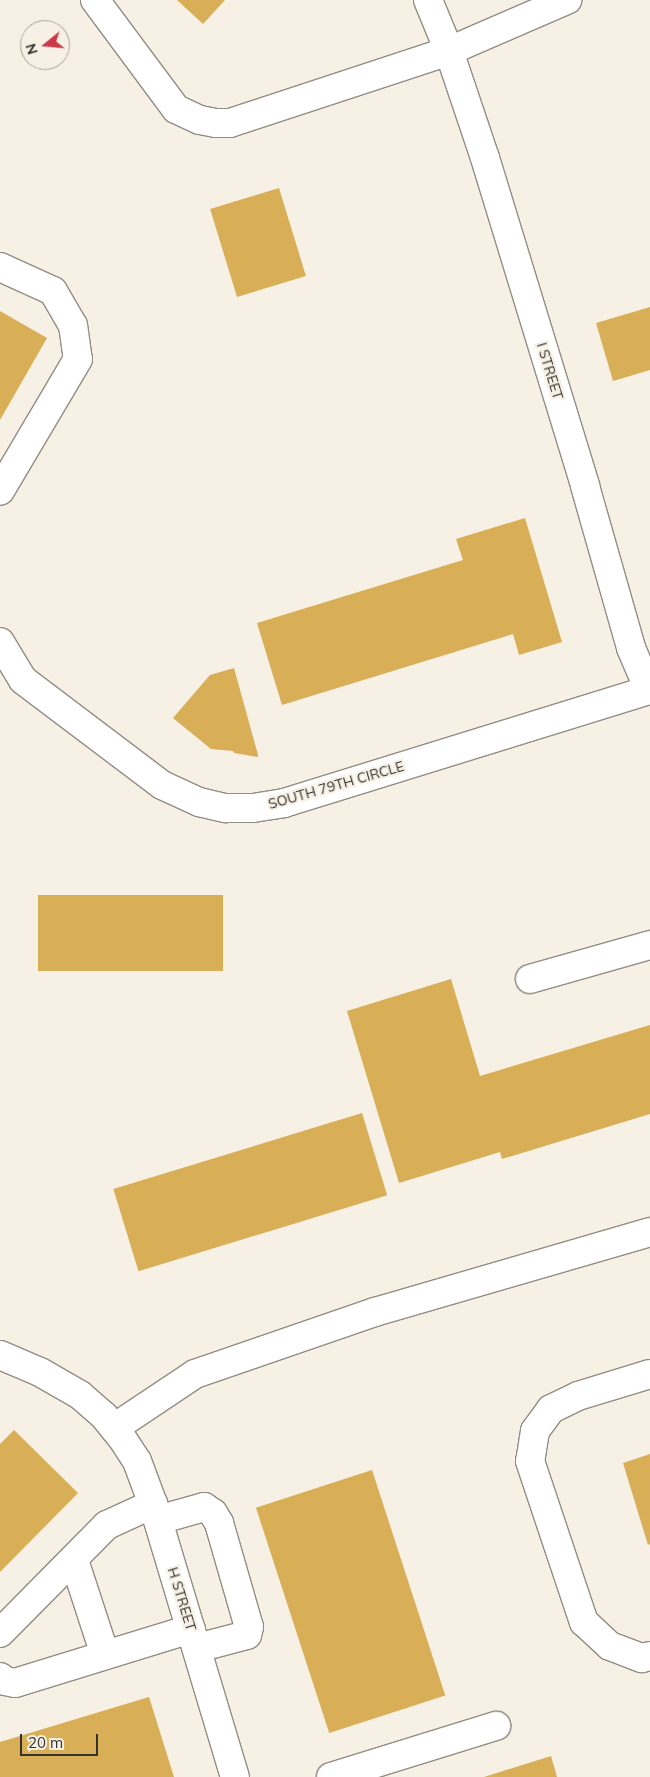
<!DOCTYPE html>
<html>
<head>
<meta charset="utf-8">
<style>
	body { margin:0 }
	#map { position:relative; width:650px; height:1777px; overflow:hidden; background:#f6f0e5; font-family:Mulish,sans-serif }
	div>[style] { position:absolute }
	.building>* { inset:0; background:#d8ae57; transform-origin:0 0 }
	.roads { filter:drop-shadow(1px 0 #928d84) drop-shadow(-1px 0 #928d84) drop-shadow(0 1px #928d84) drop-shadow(0 -1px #928d84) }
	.minor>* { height:28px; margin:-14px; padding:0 14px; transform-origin:14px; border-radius:14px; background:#fff }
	span { translate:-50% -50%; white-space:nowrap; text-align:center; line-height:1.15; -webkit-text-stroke:4.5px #f6f0e5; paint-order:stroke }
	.street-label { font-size:14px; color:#34322e }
	.north { position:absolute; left:20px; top:20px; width:50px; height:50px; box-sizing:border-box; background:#f6f0e5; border:1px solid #a8a49c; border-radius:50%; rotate:253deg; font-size:14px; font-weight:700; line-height:20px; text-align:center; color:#34322e }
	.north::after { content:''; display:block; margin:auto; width:18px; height:22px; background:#ca3a48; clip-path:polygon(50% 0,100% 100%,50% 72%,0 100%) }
	.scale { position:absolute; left:20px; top:1734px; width:78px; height:22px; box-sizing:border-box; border:2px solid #34322e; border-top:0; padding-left:6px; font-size:15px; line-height:18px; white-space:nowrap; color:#34322e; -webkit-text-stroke:4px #f6f0e5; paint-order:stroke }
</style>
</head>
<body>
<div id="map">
	<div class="building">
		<div style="clip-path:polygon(177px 0,225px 0,203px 24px)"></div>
		<div style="left:279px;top:188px;width:92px;height:72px;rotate:73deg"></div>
		<div style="clip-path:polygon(650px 307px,650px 370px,613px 381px,596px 323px)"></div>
		<div style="clip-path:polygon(0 311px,47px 338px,0 420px)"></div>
		<div style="clip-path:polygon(525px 518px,562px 642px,519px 655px,513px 634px,282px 705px,257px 623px,463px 560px,456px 539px)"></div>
		<div style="clip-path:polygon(234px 668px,258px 755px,258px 757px,234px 753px,233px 751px,211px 749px,173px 718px,210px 675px)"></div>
		<div style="left:38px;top:895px;width:185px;height:76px"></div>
		<div style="clip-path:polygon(451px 979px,480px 1076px,650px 1025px,650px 1114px,502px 1159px,500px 1152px,399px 1183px,347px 1011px)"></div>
		<div style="left:362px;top:1113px;width:86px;height:260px;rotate:73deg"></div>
		<div style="clip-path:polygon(14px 1430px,78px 1493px,0 1572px,0 1444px)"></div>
		<div style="clip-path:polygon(650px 1454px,650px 1544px,648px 1545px,623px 1463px)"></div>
		<div style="left:372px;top:1470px;width:237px;height:122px;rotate:72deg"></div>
		<div style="clip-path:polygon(149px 1697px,174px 1777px,0 1777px,0 1742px)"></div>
		<div style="clip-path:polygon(551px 1756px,557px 1777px,484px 1777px)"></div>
	</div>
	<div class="roads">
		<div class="minor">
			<div style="left:95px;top:0;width:136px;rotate:53.4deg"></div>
			<div style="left:176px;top:109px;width:26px;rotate:25deg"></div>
			<div style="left:200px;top:120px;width:16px;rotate:11deg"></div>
			<div style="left:216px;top:123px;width:14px"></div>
			<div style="left:230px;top:123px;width:231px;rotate:-18.2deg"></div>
			<div style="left:449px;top:51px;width:129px;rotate:-23.4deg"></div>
			<div style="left:428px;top:0;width:55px;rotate:67.6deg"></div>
			<div style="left:449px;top:51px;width:113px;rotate:71.4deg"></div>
			<div style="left:485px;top:158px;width:343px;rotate:73deg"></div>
			<div style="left:585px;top:486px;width:168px;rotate:74.1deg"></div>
			<div style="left:631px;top:648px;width:46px;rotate:66.8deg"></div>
			<div style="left:0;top:267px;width:58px;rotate:24.4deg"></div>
			<div style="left:53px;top:291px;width:39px;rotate:60deg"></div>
			<div style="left:73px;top:325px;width:34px;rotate:82deg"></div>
			<div style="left:78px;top:359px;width:153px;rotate:120.6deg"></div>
			<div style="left:0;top:642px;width:44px;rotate:58.8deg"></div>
			<div style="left:23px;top:680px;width:174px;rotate:37.1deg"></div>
			<div style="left:162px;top:785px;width:41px;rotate:24.7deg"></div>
			<div style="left:199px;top:802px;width:28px;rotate:13deg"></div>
			<div style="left:226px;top:808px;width:27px"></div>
			<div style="left:253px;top:808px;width:31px;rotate:-9deg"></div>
			<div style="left:284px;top:803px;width:383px;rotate:-17.2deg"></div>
			<div style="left:530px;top:979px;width:125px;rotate:-15.8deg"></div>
			<div style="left:0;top:1355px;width:43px;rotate:23deg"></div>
			<div style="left:40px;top:1372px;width:46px;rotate:29.9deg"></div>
			<div style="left:80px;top:1395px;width:32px;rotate:41deg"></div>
			<div style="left:104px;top:1416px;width:28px;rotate:51deg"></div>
			<div style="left:122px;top:1438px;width:27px;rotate:57deg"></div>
			<div style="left:137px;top:1461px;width:46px;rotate:69.6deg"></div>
			<div style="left:153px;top:1504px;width:285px;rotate:73.3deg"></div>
			<div style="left:650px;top:1374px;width:75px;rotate:163deg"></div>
			<div style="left:578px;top:1396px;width:30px;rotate:154deg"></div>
			<div style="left:551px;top:1409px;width:27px;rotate:126deg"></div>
			<div style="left:535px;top:1431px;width:30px;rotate:99deg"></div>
			<div style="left:530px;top:1461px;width:170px;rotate:71.5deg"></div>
			<div style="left:584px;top:1622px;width:35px;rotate:43deg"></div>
			<div style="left:610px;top:1646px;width:34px;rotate:21deg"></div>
			<div style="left:642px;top:1658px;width:8px;rotate:-14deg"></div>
			<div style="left:114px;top:1428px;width:97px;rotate:-33.7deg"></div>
			<div style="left:195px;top:1374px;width:190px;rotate:-19deg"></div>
			<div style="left:375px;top:1312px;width:286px;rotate:-16.2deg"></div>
			<div style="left:158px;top:1520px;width:48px;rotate:-15.8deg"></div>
			<div style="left:204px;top:1507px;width:11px;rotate:34deg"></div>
			<div style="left:213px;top:1513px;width:12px;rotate:59deg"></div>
			<div style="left:219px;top:1523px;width:108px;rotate:73.9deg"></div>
			<div style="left:249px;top:1627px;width:8px;rotate:104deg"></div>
			<div style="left:247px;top:1635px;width:52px;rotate:165.4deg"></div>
			<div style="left:74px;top:1560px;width:100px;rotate:71.9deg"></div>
			<div style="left:0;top:1633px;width:152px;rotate:-45.3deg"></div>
			<div style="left:107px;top:1525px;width:51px;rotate:-24.5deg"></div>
			<div style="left:0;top:1677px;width:6px;rotate:39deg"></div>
			<div style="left:5px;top:1681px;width:10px;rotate:11deg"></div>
			<div style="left:15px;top:1683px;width:184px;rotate:-17.1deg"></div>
			<div style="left:331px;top:1777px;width:173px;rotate:-17.2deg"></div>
		</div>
	</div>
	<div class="street-label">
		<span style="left:550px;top:371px;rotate:73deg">I STREET</span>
		<span style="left:336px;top:785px;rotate:-16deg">SOUTH 79TH CIRCLE</span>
		<span style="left:182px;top:1599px;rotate:73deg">H STREET</span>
	</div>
	<div class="north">N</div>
	<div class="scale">20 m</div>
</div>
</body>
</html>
